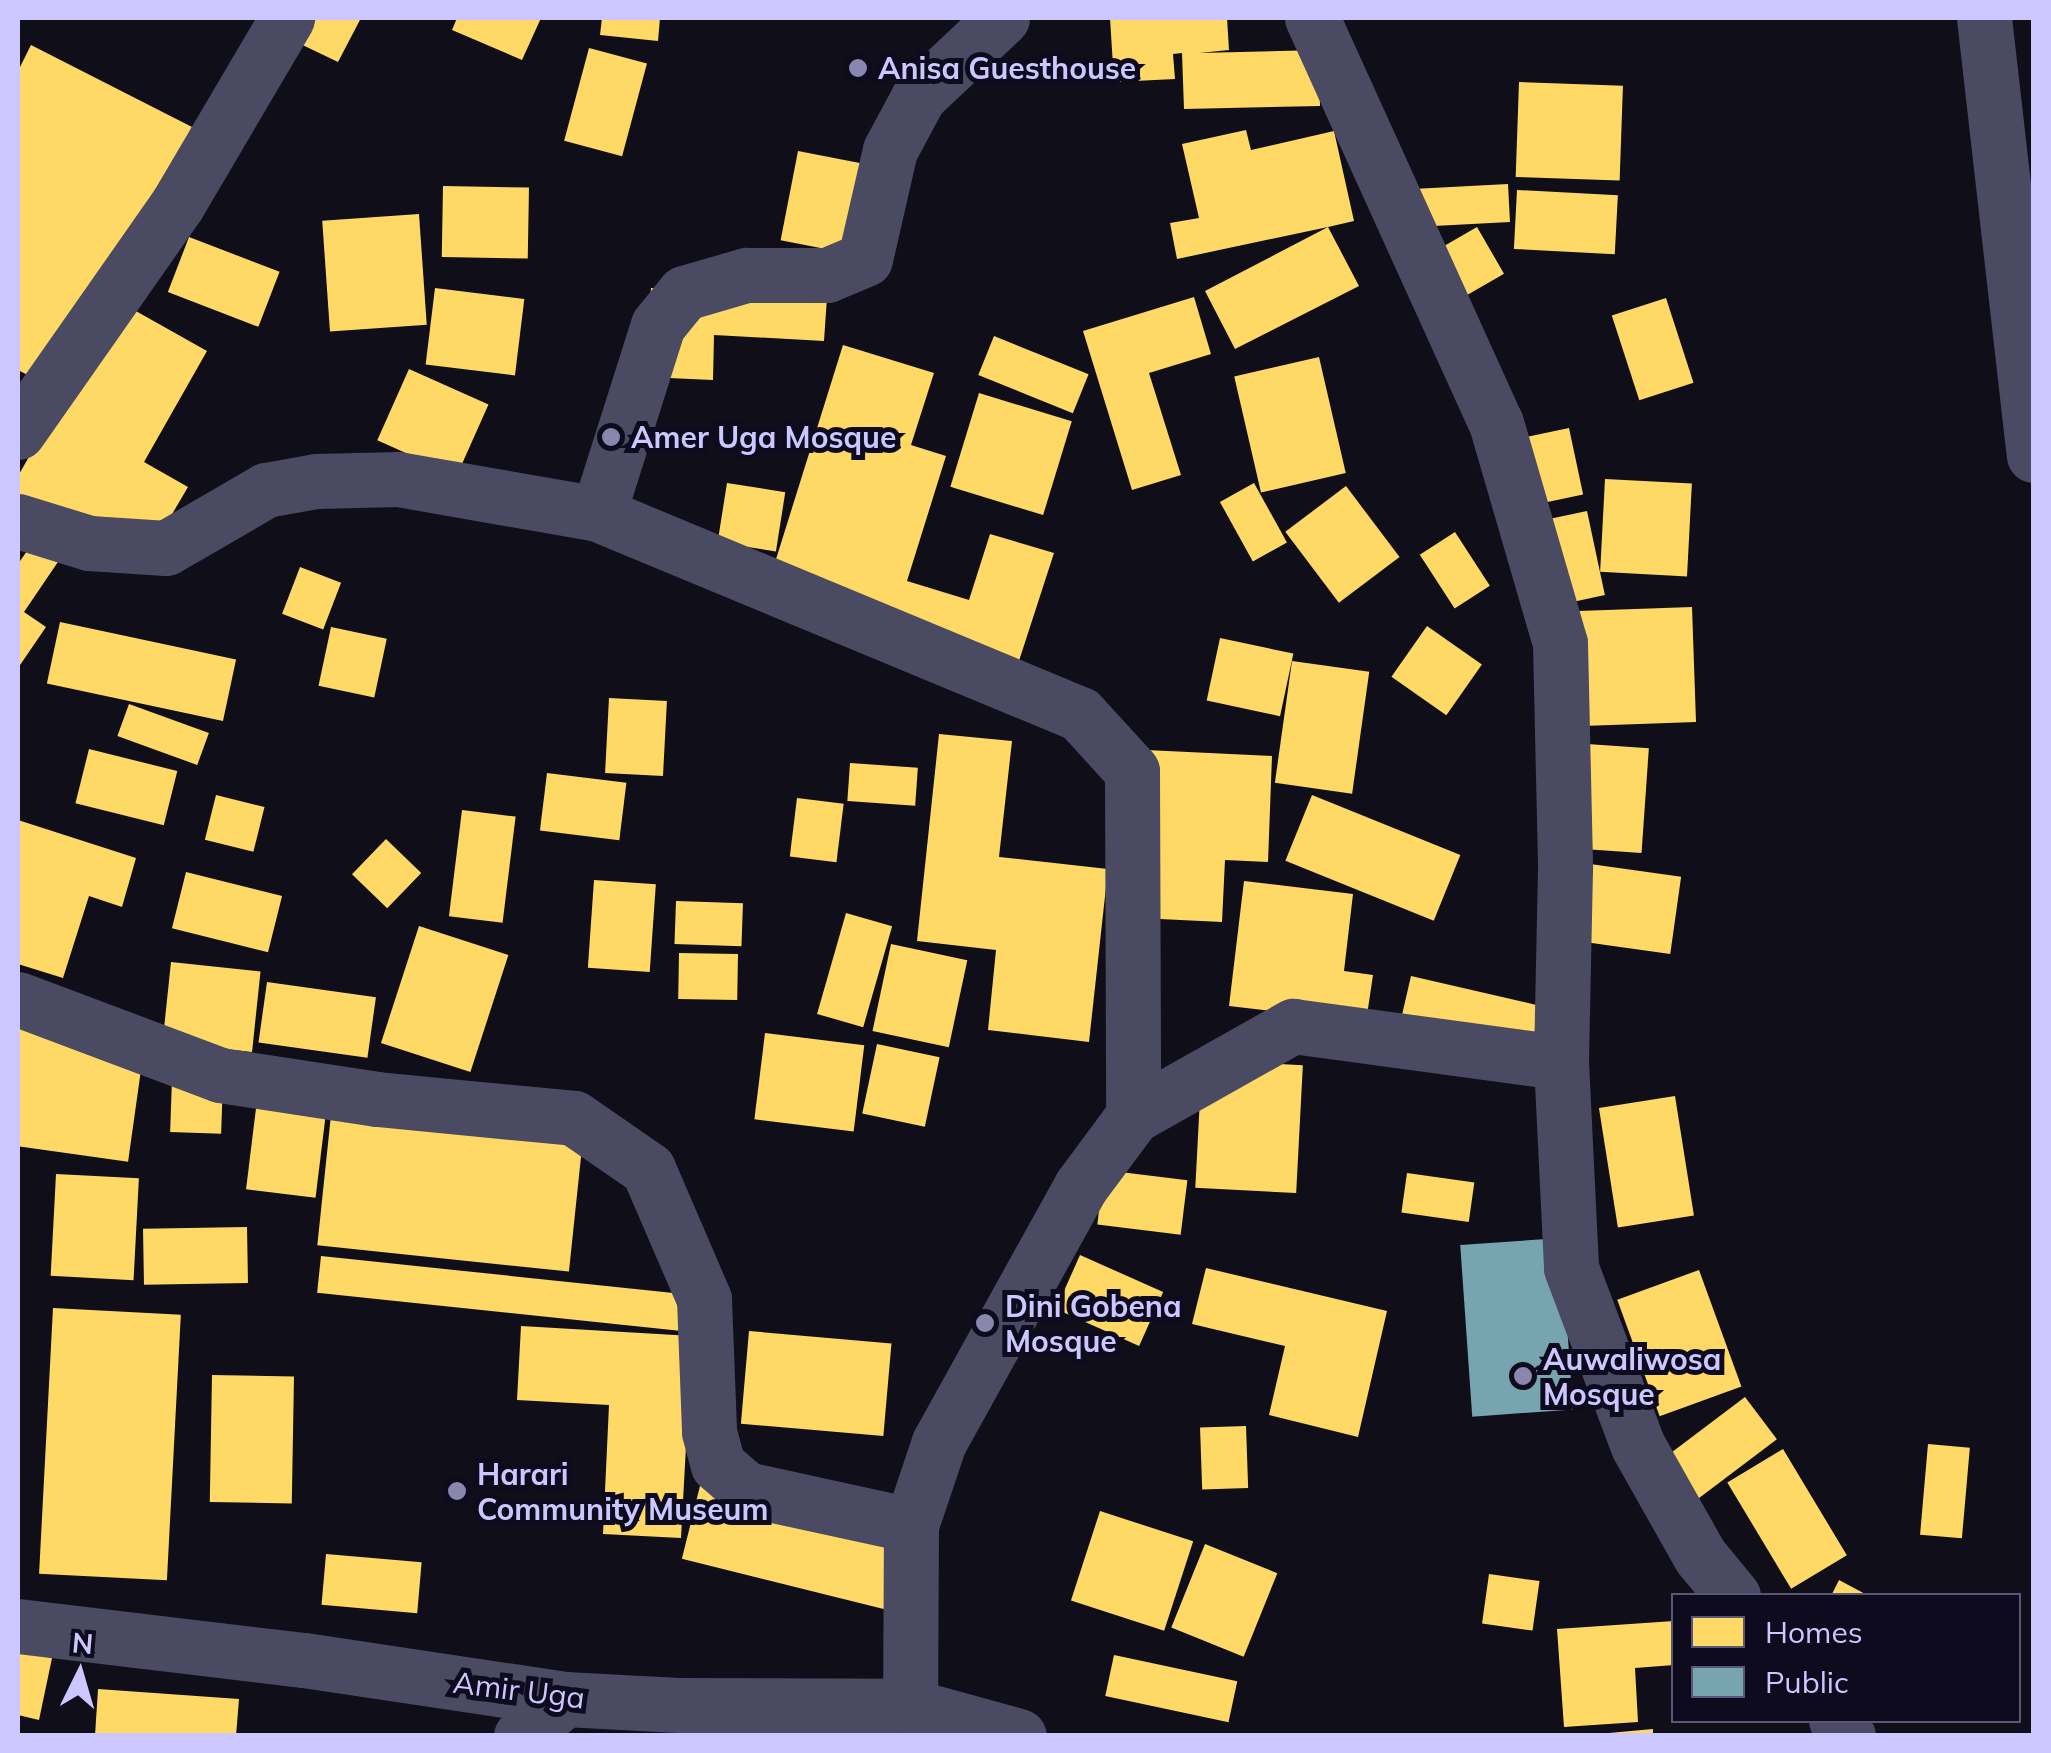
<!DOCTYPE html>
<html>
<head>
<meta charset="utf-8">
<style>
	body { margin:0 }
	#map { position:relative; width:2051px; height:1753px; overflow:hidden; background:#100f19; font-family:Mulish,sans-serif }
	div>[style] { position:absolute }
	.homes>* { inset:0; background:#ffd966; transform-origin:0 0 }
	.public>* { inset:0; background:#76a5af; transform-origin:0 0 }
	.minor>* { height:55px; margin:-27.5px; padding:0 27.5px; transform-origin:27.5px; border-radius:27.5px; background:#4a4a62 }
	.tertiary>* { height:55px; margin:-27.5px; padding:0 27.5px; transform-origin:27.5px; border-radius:27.5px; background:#4a4a62 }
	.dots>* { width:28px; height:28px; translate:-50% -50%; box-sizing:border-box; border:5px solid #0d0b1d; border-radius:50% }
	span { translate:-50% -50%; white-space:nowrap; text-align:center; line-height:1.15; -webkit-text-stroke:10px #0d0b1d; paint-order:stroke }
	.poi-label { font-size:30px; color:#ccc7ff; font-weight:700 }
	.left { translate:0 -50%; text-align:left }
	.street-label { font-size:30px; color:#ccc7ff }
	.frame { position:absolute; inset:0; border:20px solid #ccc7ff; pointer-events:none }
	.legend { position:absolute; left:1671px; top:1593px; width:350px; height:130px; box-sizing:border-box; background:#0d0b1d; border:2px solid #595677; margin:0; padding:12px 18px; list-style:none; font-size:30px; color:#ccc7ff }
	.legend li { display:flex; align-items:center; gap:20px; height:50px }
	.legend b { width:50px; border:2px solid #595677 }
	.north { position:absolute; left:30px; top:1623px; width:100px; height:100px; -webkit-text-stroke:8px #0d0b1d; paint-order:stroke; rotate:5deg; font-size:28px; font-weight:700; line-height:40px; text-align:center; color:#ccc7ff }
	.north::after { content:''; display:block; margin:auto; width:35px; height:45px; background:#ccc7ff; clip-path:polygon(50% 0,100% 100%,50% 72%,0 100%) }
</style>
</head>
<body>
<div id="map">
	<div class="homes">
		<div style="clip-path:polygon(301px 18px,361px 18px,338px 62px,290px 39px)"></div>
		<div style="clip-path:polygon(457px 18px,541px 18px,522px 60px,452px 30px)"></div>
		<div style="clip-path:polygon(602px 18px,660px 18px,658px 41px,600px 35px)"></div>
		<div style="clip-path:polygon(1110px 18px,1227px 18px,1229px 50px,1199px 53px,1319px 50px,1320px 106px,1184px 109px,1182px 53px,1173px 54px,1175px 79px,1114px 82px)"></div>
		<div style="clip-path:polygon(31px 45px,192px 127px,56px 390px,18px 370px,18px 71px)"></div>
		<div style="left:589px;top:48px;width:60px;height:96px;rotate:15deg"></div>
		<div style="left:1519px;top:82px;width:104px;height:95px;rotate:2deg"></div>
		<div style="clip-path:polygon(1246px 130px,1251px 150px,1334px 131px,1354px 221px,1328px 227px,1359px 286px,1235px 349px,1205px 291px,1328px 227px,1177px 259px,1170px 223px,1199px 218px,1182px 144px)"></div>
		<div style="left:798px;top:151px;width:76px;height:91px;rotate:11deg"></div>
		<div style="left:1508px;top:184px;width:38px;height:105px;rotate:87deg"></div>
		<div style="left:443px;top:186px;width:86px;height:71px;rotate:1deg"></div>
		<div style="left:1517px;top:190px;width:101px;height:59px;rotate:3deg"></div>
		<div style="left:419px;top:214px;width:111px;height:97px;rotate:86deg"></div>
		<div style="left:1477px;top:227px;width:54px;height:61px;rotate:60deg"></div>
		<div style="left:189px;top:237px;width:97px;height:59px;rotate:21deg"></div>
		<div style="left:435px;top:288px;width:90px;height:77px;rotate:7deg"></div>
		<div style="clip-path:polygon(651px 288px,827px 297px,824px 341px,714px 335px,713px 380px,647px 377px)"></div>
		<div style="clip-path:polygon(1194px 297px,1211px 354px,1149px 373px,1181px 475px,1132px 490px,1083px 331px)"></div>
		<div style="left:1666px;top:298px;width:89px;height:57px;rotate:72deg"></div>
		<div style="clip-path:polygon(118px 301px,207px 351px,144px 462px,188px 487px,141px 567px,18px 497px,18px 476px)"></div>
		<div style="left:994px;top:336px;width:102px;height:42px;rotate:22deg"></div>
		<div style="clip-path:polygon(843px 345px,934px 373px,911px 445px,946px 456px,907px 581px,969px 600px,990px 534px,1054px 553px,1017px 667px,767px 588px)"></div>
		<div style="left:1319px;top:357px;width:119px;height:87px;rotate:77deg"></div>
		<div style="left:409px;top:369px;width:87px;height:78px;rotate:24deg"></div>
		<div style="left:979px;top:393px;width:97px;height:98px;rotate:17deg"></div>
		<div style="left:1569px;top:428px;width:68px;height:51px;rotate:78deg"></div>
		<div style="left:1605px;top:479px;width:87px;height:93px;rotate:3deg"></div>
		<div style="left:727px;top:483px;width:59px;height:60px;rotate:9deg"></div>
		<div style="left:1254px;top:483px;width:68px;height:39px;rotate:61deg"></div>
		<div style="left:1346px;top:486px;width:89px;height:76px;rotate:53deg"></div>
		<div style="left:1587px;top:511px;width:86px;height:52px;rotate:78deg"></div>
		<div style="left:1455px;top:532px;width:64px;height:42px;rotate:57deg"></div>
		<div style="clip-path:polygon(36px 538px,62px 556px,24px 612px,46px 627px,18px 668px,18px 564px)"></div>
		<div style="left:300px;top:567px;width:44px;height:50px;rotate:21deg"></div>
		<div style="left:1692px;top:607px;width:115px;height:121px;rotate:88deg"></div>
		<div style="left:60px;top:622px;width:180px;height:63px;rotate:12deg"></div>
		<div style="left:1427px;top:626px;width:67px;height:62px;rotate:35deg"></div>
		<div style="left:331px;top:627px;width:57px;height:60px;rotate:12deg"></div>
		<div style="left:1220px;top:638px;width:75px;height:64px;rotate:12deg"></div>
		<div style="left:1292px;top:661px;width:78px;height:123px;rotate:8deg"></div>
		<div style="left:609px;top:698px;width:58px;height:75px;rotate:3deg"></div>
		<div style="left:129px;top:704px;width:85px;height:34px;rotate:20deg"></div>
		<div style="clip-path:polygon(939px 734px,1012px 741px,999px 857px,1108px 869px,1089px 1042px,988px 1030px,996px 950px,917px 941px)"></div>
		<div style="left:1587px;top:744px;width:62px;height:105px;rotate:4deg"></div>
		<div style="left:89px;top:749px;width:91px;height:56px;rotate:14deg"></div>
		<div style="clip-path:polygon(1146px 750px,1272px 756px,1268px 862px,1225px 860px,1222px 922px,1139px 918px)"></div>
		<div style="left:850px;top:763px;width:68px;height:38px;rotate:4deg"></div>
		<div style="left:547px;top:773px;width:80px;height:58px;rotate:7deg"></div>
		<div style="left:216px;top:795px;width:50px;height:46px;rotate:14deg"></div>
		<div style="left:1312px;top:795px;width:160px;height:71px;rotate:22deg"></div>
		<div style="left:797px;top:798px;width:47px;height:59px;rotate:7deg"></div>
		<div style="left:462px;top:810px;width:54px;height:107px;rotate:7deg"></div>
		<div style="clip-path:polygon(18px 820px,136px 858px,122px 907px,89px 896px,63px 978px,18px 964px)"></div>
		<div style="left:386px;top:839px;width:49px;height:49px;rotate:44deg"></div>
		<div style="left:1590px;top:864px;width:92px;height:78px;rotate:8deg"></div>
		<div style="left:186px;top:872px;width:99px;height:58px;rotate:14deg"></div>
		<div style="left:594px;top:880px;width:62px;height:88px;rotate:4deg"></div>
		<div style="clip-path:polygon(1244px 881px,1353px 894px,1344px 971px,1373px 975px,1366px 1022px,1229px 1006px)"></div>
		<div style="left:676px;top:901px;width:67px;height:43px;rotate:2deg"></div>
		<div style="left:846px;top:913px;width:48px;height:105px;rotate:16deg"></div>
		<div style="left:419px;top:926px;width:94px;height:123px;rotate:18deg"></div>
		<div style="left:891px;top:944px;width:78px;height:89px;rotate:12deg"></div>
		<div style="left:679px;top:953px;width:59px;height:46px;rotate:1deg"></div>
		<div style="left:171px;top:962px;width:90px;height:81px;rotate:6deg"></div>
		<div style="left:1411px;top:976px;width:133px;height:56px;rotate:13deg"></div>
		<div style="left:267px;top:982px;width:110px;height:61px;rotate:8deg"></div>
		<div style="left:18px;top:1018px;width:129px;height:127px;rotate:8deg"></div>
		<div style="left:765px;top:1033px;width:100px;height:87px;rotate:7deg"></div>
		<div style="left:877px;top:1044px;width:64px;height:71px;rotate:12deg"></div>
		<div style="left:1202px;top:1060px;width:101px;height:128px;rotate:3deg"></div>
		<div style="left:172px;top:1079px;width:51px;height:53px;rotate:2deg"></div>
		<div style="left:258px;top:1092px;width:70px;height:98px;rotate:7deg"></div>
		<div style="left:333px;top:1096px;width:253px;height:150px;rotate:6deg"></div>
		<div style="left:1675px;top:1096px;width:121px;height:77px;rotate:81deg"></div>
		<div style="left:1104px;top:1170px;width:84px;height:55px;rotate:7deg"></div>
		<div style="left:1407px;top:1173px;width:68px;height:40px;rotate:8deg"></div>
		<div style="left:56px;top:1174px;width:83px;height:102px;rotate:3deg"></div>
		<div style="left:247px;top:1227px;width:56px;height:104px;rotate:89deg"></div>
		<div style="left:1080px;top:1255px;width:91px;height:59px;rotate:24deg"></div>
		<div style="left:321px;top:1256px;width:364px;height:37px;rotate:6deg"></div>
		<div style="clip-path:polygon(1206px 1268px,1387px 1311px,1358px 1437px,1269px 1415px,1285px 1346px,1192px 1324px)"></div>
		<div style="left:1699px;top:1270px;width:124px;height:87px;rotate:70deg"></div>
		<div style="left:53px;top:1308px;width:128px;height:266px;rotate:3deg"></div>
		<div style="clip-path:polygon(521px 1326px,692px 1336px,681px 1538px,603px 1534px,609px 1405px,517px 1400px)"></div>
		<div style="left:749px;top:1331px;width:143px;height:93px;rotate:5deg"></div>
		<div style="left:212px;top:1375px;width:82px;height:127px;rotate:1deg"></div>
		<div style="left:1745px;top:1397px;width:53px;height:102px;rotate:53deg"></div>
		<div style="left:1246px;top:1426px;width:62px;height:46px;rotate:88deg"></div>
		<div style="left:1928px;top:1444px;width:42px;height:91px;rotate:5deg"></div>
		<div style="left:1783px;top:1449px;width:124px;height:65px;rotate:59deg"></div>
		<div style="left:701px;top:1482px;width:210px;height:79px;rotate:14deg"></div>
		<div style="left:1100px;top:1511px;width:98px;height:94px;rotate:18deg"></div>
		<div style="left:1205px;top:1544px;width:78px;height:90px;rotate:22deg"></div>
		<div style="left:326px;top:1554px;width:96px;height:51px;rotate:5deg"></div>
		<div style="left:1489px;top:1574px;width:51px;height:50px;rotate:8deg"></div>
		<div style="clip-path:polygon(1839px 1580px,1869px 1596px,1831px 1596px)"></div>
		<div style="clip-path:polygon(1674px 1621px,1674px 1665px,1635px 1668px,1638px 1722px,1564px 1727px,1557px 1629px)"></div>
		<div style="clip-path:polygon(18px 1651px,52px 1658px,39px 1720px,18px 1715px)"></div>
		<div style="left:1114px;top:1655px;width:126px;height:42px;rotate:12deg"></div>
		<div style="clip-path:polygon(98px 1689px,239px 1699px,236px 1736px,95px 1736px)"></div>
		<div style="clip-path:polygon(1653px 1729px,1653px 1736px,1609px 1736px,1609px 1733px)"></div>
	</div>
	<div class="public">
		<div style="left:1561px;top:1238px;width:172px;height:101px;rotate:86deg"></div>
	</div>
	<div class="minor">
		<div style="left:1312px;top:18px;width:445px;rotate:65.6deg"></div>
		<div style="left:1496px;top:423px;width:229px;rotate:73.8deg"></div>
		<div style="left:1560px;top:643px;width:226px;rotate:88.7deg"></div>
		<div style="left:1565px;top:869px;width:193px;rotate:91.2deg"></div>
		<div style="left:1561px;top:1062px;width:206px;rotate:87.2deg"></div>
		<div style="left:1571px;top:1268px;width:190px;rotate:69.4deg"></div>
		<div style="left:1638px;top:1446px;width:126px;rotate:60.6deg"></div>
		<div style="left:1700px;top:1556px;width:52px;rotate:50.5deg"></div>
		<div style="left:18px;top:432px;width:277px;rotate:-55deg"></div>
		<div style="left:177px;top:205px;width:217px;rotate:-59.5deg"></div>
		<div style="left:598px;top:514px;width:198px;rotate:-72.4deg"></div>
		<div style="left:658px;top:325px;width:41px;rotate:-50.9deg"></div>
		<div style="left:684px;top:293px;width:65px;rotate:-16.2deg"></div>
		<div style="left:746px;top:275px;width:81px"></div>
		<div style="left:827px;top:275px;width:41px;rotate:-22.8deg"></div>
		<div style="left:865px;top:259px;width:112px;rotate:-77.1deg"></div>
		<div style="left:890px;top:150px;width:61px;rotate:-61.8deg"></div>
		<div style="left:919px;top:96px;width:114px;rotate:-43.2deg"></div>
		<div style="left:18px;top:521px;width:74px;rotate:17.2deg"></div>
		<div style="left:89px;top:543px;width:77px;rotate:3.7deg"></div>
		<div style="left:166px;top:548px;width:116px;rotate:-30.1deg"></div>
		<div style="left:266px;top:490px;width:51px;rotate:-10.2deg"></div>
		<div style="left:316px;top:481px;width:82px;rotate:-1.4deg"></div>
		<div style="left:398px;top:479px;width:203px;rotate:9.9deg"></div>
		<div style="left:598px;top:514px;width:522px;rotate:22.54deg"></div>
		<div style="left:1080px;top:714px;width:77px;rotate:47.6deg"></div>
		<div style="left:1132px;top:771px;width:345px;rotate:89.8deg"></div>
		<div style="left:1133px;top:1116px;width:87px;rotate:126.6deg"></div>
		<div style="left:1081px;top:1186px;width:293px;rotate:119deg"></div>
		<div style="left:939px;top:1442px;width:88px;rotate:108.6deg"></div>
		<div style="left:18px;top:999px;width:216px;rotate:20.6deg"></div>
		<div style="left:220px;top:1075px;width:159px;rotate:8.7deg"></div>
		<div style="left:377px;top:1099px;width:198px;rotate:5.5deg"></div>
		<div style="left:574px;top:1118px;width:90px;rotate:34.6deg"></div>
		<div style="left:648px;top:1169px;width:142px;rotate:66.7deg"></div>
		<div style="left:704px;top:1299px;width:133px;rotate:87.8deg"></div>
		<div style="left:709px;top:1432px;width:34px;rotate:75deg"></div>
		<div style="left:718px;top:1465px;width:37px;rotate:41deg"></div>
		<div style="left:746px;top:1489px;width:169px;rotate:12.3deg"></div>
		<div style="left:911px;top:1525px;width:181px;rotate:90.3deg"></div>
		<div style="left:1133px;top:1116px;width:184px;rotate:-29.4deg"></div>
		<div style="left:1293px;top:1026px;width:270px;rotate:7.7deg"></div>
		<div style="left:1836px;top:1720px;width:20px;rotate:53deg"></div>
		<div style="left:521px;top:1736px;width:57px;rotate:-40.1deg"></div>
	</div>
	<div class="tertiary">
		<div style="left:1984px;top:18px;width:440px;rotate:83.5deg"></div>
		<div style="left:18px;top:1626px;width:288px;rotate:6.8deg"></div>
		<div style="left:304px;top:1660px;width:264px;rotate:8.5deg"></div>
		<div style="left:565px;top:1699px;width:113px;rotate:3deg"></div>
		<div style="left:678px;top:1705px;width:232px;rotate:0.2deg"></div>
		<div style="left:910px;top:1706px;width:113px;rotate:15.4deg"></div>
	</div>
	<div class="dots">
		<div style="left:858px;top:68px;background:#8a87ae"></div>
		<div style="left:611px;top:437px;background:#8a87ae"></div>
		<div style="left:985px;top:1323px;background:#8a87ae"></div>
		<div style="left:1523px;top:1376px;background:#8a87ae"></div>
		<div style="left:457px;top:1491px;background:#8a87ae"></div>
	</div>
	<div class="poi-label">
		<span class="left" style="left:878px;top:68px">Anisa Guesthouse</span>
		<span class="left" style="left:631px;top:437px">Amer Uga Mosque</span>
		<span class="left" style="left:1005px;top:1323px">Dini Gobena<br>Mosque</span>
		<span class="left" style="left:1543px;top:1376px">Auwaliwosa<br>Mosque</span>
		<span class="left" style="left:477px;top:1491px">Harari<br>Community Museum</span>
	</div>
	<div class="street-label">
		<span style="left:519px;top:1690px;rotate:7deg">Amir Uga</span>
	</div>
	<div class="frame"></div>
	<ul class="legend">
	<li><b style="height:28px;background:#ffd966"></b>Homes</li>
	<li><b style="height:28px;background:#76a5af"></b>Public</li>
	</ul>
	<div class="north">N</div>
</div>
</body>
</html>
